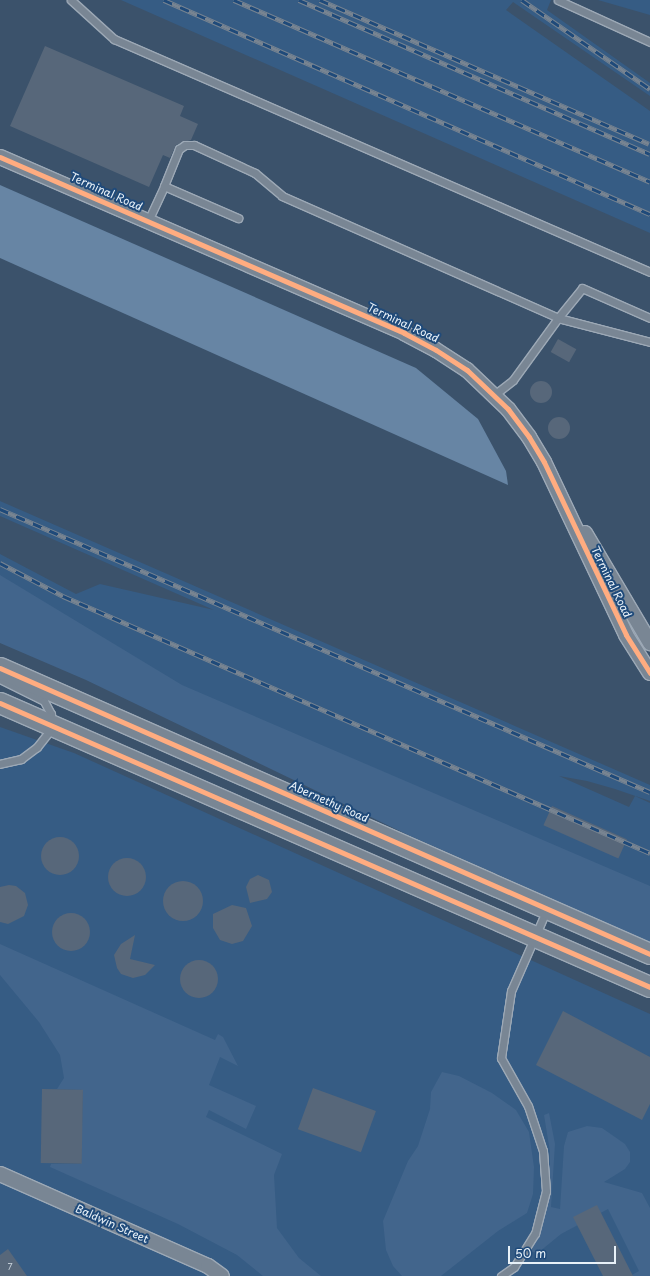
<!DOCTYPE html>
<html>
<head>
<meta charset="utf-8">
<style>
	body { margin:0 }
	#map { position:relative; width:650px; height:1276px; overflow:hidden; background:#3b526b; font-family:"Playpen Sans",sans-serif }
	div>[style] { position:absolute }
	.built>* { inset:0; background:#365c84 }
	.green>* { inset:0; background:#42658c }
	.water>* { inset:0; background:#6785a4 }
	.building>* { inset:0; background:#57677a; transform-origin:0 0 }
	.round { border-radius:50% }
	.roads { filter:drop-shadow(1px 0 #9da9b6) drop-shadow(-1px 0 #9da9b6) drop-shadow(0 1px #9da9b6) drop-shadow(0 -1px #9da9b6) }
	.service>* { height:7px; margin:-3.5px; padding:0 3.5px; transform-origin:3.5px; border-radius:3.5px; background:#798694 }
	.minor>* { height:14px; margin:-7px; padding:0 7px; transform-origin:7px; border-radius:7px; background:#798694 }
	.secondary>* { height:20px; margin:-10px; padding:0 10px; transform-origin:10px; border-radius:10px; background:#798694 }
	.rail>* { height:4.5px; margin-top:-2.25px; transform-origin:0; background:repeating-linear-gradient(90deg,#1f4a7a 0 9px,#788491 0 18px); box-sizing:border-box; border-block:1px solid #788491 }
	.cycleway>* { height:5px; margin:-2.5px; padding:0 2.5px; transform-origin:2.5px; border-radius:2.5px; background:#ffac80 }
	span { translate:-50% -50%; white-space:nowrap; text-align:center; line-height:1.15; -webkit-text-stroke:4px #1f4a7a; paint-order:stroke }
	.number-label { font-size:9px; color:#c4ced8 }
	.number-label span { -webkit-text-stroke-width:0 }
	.street-label { font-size:11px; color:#e8f1f8 }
	.scale { position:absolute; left:508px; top:1246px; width:108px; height:18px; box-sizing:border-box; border:2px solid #e8f1f8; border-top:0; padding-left:5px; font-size:12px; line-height:14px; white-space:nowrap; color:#e8f1f8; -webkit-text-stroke:3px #1f4a7a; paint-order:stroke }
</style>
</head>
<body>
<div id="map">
	<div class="built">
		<div style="clip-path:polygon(121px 0,551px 0,547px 10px,650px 83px,650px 96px,513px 2px,506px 10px,650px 111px,650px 233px)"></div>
		<div style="clip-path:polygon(598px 0,650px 0,650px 15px)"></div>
		<div style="clip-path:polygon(0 501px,650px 785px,650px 801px,615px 789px,587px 781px,559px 776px,629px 807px,635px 796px,650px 803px,650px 929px,0 639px,0 554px,76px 594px,100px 584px,214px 610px,549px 757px,0 516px)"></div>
		<div style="clip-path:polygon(0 727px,74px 753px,650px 1014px,650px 1276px,0 1276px)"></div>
	</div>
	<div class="green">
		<div style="clip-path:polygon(0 575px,182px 685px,650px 886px,650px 942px,408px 835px,86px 680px,0 643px)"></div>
		<div style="clip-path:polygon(0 944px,215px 1040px,218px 1034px,223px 1037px,238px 1066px,220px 1057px,209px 1085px,256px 1106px,246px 1129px,209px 1110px,206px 1117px,282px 1154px,274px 1175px,277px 1228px,299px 1258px,321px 1276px,263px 1276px,237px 1255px,178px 1224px,50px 1167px,51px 1164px,81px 1164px,83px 1090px,57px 1089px,64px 1078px,60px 1055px,39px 1022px,0 975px)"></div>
		<div style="clip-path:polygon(442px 1072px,459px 1076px,492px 1093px,516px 1110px,529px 1132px,534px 1167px,533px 1194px,527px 1213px,498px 1231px,441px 1276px,402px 1276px,393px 1266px,386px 1250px,383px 1221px,408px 1161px,418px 1146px,430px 1109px,431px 1092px)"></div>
		<div style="clip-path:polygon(549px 1113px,555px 1144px,551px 1207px,560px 1209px,564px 1146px,568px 1132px,587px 1126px,602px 1128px,625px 1144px,630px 1152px,630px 1162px,625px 1169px,604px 1182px,642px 1193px,650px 1208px,650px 1276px,630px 1276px,639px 1271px,608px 1209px,561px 1234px,539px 1252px,531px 1252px,546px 1209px,550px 1178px,550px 1152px,544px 1115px)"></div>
	</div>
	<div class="water">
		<div style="clip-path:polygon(0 185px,416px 368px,478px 419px,506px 471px,508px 485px,0 258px)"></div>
	</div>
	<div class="building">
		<div style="clip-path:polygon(45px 46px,184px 106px,180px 116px,198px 124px,191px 140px,176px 145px,170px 158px,163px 155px,149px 187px,10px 126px)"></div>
		<div style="left:558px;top:339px;width:21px;height:15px;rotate:29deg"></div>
		<div class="round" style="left:530px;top:381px;width:22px;height:22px"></div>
		<div class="round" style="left:548px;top:417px;width:22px;height:22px"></div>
		<div style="left:552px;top:806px;width:82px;height:21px;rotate:24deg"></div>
		<div class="round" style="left:41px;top:837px;width:38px;height:38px"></div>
		<div class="round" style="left:108px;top:858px;width:38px;height:38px"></div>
		<div style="clip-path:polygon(258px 875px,269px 880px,272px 892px,267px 899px,250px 903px,246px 887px,250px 879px)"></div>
		<div class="round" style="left:163px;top:881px;width:40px;height:40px"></div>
		<div style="clip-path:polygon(9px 885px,16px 886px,25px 893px,28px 905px,24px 916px,8px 924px,0 922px,0 887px)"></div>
		<div style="clip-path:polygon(232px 905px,246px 908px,252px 926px,243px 941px,232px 944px,220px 940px,213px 928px,213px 914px)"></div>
		<div class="round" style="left:52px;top:913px;width:38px;height:38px"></div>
		<div style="clip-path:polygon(135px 935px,130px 959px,155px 965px,145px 975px,133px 978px,121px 974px,117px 968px,114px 955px,121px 944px)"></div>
		<div class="round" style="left:180px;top:960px;width:38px;height:38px"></div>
		<div style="clip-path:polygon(563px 1011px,650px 1057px,650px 1104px,642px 1120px,536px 1065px)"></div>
		<div style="left:313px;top:1088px;width:67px;height:44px;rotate:20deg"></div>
		<div style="left:42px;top:1089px;width:41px;height:74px;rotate:1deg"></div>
		<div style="clip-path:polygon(597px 1205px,633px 1276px,603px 1276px,573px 1217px)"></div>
		<div style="clip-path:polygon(8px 1249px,27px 1276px,0 1276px,0 1255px)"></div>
	</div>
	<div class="roads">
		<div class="service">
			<div style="left:71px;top:0;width:58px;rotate:42.2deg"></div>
			<div style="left:114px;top:39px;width:584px;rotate:23.49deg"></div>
			<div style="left:558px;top:0;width:101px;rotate:24.5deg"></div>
			<div style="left:164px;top:186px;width:40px;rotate:-68deg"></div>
			<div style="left:179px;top:149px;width:7px;rotate:-34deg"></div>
			<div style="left:185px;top:145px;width:9px"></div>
			<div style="left:194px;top:145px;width:67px;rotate:24.7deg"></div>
			<div style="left:255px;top:173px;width:35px;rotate:40deg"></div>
			<div style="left:282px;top:196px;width:302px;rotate:23.8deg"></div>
			<div style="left:558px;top:318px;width:38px;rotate:-51deg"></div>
			<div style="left:582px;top:288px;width:74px;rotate:23.8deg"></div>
			<div style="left:148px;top:221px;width:38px;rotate:-65deg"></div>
			<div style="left:164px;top:186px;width:81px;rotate:23.4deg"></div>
			<div style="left:494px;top:395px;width:24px;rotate:-38deg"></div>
			<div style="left:513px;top:380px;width:77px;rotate:-54deg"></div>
			<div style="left:558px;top:318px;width:95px;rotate:14.6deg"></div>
			<div style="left:0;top:679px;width:49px;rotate:26.6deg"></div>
			<div style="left:44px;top:701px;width:15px;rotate:62deg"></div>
			<div style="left:51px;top:714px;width:19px;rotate:99deg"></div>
			<div style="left:48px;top:733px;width:18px;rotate:128deg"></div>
			<div style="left:37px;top:747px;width:20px;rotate:143deg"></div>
			<div style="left:21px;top:759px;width:22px;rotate:167deg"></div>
			<div style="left:501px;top:1276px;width:16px;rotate:-35deg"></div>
			<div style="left:514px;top:1267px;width:39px;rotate:-58deg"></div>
			<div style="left:535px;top:1234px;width:44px;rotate:-75.7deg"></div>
			<div style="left:546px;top:1191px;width:40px;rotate:-94.3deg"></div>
			<div style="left:543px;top:1151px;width:47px;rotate:-108.4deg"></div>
			<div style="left:528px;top:1106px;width:55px;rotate:-119.4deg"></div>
			<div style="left:501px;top:1058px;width:68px;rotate:-81.5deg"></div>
			<div style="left:511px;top:991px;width:90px;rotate:-66.3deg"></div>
		</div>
		<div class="minor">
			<div style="left:0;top:157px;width:441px;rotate:23.5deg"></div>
			<div style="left:404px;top:333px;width:36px;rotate:28deg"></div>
			<div style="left:436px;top:350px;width:37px;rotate:33deg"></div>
			<div style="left:467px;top:370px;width:57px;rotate:43.6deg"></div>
			<div style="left:508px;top:409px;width:35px;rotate:53deg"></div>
			<div style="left:529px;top:437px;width:29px;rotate:59deg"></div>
			<div style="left:544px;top:462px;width:191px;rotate:64.6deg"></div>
			<div style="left:626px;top:635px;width:45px;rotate:57.7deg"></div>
			<div style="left:585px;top:533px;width:128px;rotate:59.4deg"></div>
			<div style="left:0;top:1174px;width:227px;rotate:23.9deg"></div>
			<div style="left:208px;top:1266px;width:17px;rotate:36deg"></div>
		</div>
		<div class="secondary">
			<div style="left:0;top:668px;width:710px;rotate:23.75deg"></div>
			<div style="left:0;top:703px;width:709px;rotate:23.6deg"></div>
		</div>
	</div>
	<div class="rail">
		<div style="left:164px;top:0;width:531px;rotate:23.77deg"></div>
		<div style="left:234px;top:0;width:454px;rotate:23.6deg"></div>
		<div style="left:299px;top:0;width:383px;rotate:23.7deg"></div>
		<div style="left:320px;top:0;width:359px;rotate:23.6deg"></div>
		<div style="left:522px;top:0;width:156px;rotate:34.8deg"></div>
		<div style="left:0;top:509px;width:709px;rotate:23.53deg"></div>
		<div style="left:0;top:563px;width:71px;rotate:27.6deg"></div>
		<div style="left:63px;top:596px;width:641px;rotate:23.64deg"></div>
	</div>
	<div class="cycleway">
		<div style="left:0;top:157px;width:441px;rotate:23.5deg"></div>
		<div style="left:404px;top:333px;width:36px;rotate:28deg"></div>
		<div style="left:436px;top:350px;width:37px;rotate:33deg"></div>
		<div style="left:467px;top:370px;width:57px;rotate:43.6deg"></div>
		<div style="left:508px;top:409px;width:35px;rotate:53deg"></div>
		<div style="left:529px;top:437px;width:29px;rotate:59deg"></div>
		<div style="left:544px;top:462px;width:191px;rotate:64.6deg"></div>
		<div style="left:626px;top:635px;width:45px;rotate:57.7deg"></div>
		<div style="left:0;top:668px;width:710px;rotate:23.75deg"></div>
		<div style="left:0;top:703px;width:709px;rotate:23.6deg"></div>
	</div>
	<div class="number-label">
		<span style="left:10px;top:1266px">7</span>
	</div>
	<div class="street-label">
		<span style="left:106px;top:192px;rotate:24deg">Terminal Road</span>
		<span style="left:403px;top:323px;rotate:25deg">Terminal Road</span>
		<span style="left:611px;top:582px;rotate:64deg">Terminal Road</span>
		<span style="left:329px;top:802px;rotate:24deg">Abernethy Road</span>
		<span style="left:112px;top:1224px;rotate:24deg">Baldwin Street</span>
	</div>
	<div class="scale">50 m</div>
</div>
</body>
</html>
